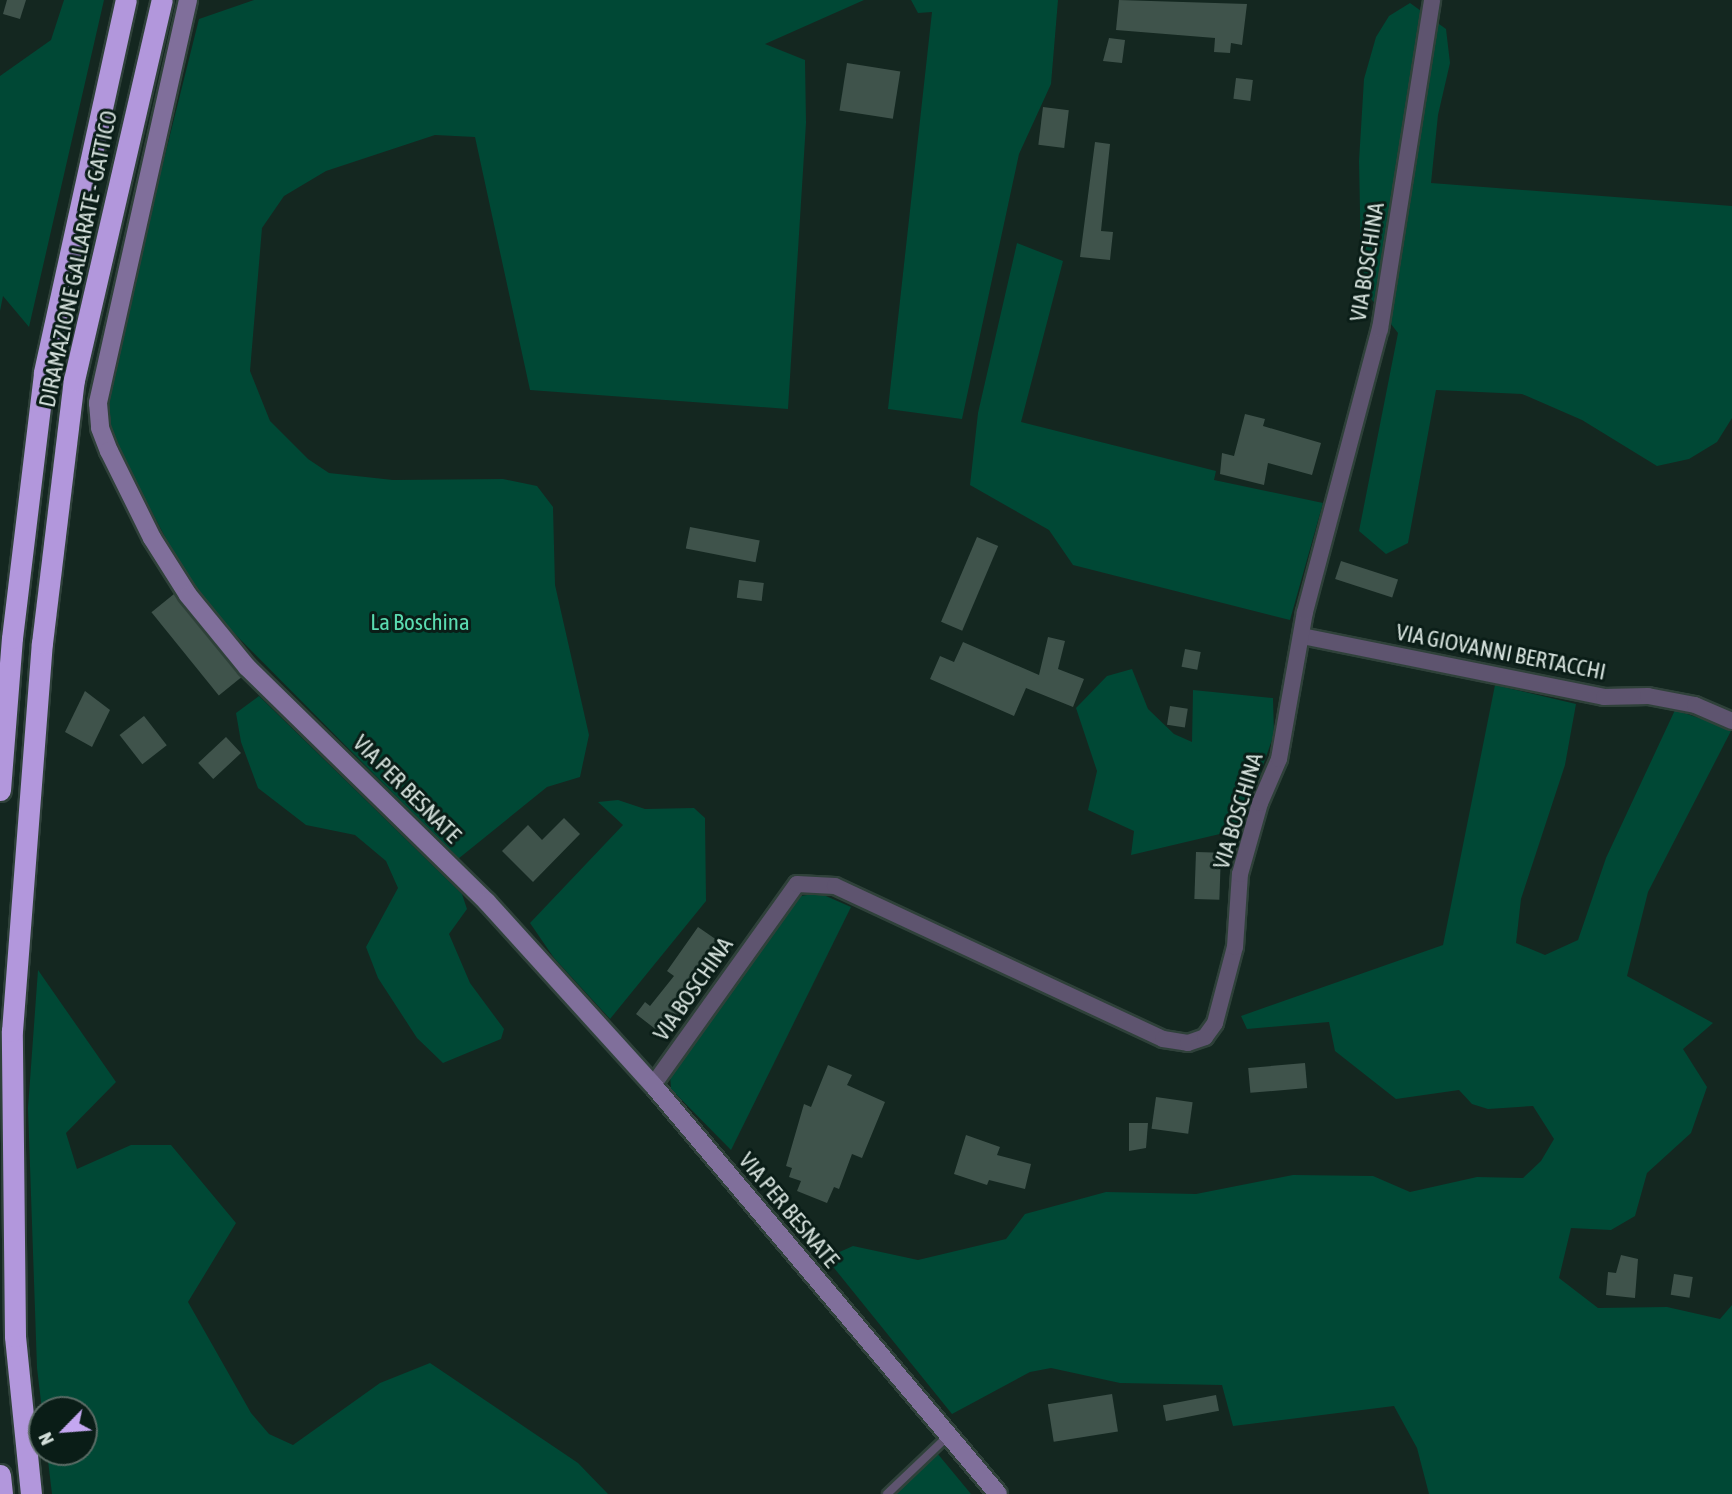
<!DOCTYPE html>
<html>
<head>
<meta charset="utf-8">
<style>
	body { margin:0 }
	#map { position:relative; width:1732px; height:1494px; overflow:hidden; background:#142720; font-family:"Asap Condensed",sans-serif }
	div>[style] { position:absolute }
	.green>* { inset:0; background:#004835 }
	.building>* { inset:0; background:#3f534b; transform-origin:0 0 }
	.roads { filter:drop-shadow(2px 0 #2f413a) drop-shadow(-2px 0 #2f413a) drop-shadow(0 2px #2f413a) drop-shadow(0 -2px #2f413a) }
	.lane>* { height:8px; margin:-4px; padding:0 4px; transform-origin:4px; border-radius:4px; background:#5e546f }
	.street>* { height:16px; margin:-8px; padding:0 8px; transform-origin:8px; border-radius:8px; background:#5e546f }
	.secondary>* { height:18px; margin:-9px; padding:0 9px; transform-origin:9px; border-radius:9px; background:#806f9b }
	.highway>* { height:21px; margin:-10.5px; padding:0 10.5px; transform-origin:10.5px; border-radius:10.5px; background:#b297dc }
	span { translate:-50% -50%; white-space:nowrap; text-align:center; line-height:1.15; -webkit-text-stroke:6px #0a1d17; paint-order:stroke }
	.street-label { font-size:23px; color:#d4e0db }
	.park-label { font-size:23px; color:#5adbb0 }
	.north { position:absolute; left:28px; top:1396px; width:70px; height:70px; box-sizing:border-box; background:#0a1d17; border:2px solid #5b6b65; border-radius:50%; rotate:245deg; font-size:19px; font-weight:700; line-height:28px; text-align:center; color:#d4e0db }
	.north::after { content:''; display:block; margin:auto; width:24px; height:32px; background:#c4a7f1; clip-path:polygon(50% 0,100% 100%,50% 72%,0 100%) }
</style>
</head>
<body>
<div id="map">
	<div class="green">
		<div style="clip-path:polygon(64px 0,104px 0,29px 327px,3px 296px,0 311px,0 76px,51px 40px)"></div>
		<div style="clip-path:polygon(254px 0,864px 0,765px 44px,805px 60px,806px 123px,788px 409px,530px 390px,475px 137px,435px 135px,326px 171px,284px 196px,262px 228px,250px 371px,270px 421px,308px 459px,329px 473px,393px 480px,503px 479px,537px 486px,553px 507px,555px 585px,589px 735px,580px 777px,547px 787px,458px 859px,214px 613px,175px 556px,109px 430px,106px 391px,199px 19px)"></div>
		<div style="clip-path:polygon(911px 0,1058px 0,1051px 84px,1019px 154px,962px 419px,888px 409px,932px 12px,918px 13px)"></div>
		<div style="clip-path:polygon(1410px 3px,1446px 29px,1450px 63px,1438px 115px,1431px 183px,1732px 206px,1732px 418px,1717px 442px,1689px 459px,1657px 466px,1582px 420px,1522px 394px,1436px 390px,1408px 543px,1386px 554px,1359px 531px,1398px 333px,1369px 296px,1361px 261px,1359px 161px,1364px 79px,1376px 37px,1389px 16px)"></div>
		<div style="clip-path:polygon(1017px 243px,1063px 261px,1021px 422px,1216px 471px,1214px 480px,1323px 503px,1290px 620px,1073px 565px,1049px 530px,970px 485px,978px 413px)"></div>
		<div style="clip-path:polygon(1132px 669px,1148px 709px,1174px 734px,1192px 742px,1193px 690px,1273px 698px,1274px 734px,1241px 829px,1131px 855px,1134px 831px,1088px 810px,1097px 771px,1076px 708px,1107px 676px)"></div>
		<div style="clip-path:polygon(1495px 685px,1576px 704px,1565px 765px,1521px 899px,1516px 943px,1545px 955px,1578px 940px,1606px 858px,1675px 710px,1732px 729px,1648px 892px,1627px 976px,1713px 1023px,1683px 1049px,1707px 1087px,1691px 1133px,1647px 1173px,1635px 1216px,1611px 1230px,1571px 1228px,1559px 1278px,1598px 1308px,1667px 1307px,1720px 1319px,1732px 1305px,1732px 1494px,1429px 1494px,1417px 1448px,1394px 1406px,1233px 1426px,1222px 1385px,1120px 1383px,1051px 1368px,1030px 1372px,952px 1414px,826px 1258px,853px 1246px,918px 1260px,1006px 1239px,1025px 1214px,1106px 1192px,1196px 1194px,1293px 1175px,1373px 1176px,1410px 1192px,1477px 1177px,1523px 1178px,1541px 1161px,1554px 1139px,1533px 1106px,1488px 1109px,1472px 1104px,1459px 1090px,1396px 1099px,1335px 1051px,1329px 1022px,1247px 1029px,1241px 1016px,1443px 945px)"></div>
		<div style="clip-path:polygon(259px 696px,462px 894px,467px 909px,449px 934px,470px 983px,504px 1029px,501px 1039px,443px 1063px,417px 1038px,378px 978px,366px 947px,398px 888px,386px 861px,355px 835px,306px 825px,258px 788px,241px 742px,236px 713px)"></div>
		<div style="clip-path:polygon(618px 800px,645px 809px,694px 808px,705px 818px,706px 901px,610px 1019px,554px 958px,530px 923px,623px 825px,598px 802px)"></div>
		<div style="clip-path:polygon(819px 893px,851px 907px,731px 1150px,671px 1089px,670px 1074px,788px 906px,801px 896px)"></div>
		<div style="clip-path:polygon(38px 970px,116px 1082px,66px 1133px,77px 1169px,131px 1145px,171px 1145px,236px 1223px,188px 1302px,251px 1413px,269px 1434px,293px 1445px,380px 1383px,430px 1363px,578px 1463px,608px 1494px,52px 1494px,47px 1452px,84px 1452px,84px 1410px,42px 1410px,37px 1368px,28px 1108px)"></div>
		<div style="clip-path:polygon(937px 1453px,971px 1494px,884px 1494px,925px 1463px)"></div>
	</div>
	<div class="building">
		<div style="clip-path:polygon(7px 0,26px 0,20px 19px,3px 14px)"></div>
		<div style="clip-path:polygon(1119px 0,1247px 4px,1242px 45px,1231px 43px,1230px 53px,1214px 52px,1215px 38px,1116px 30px)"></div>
		<div style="clip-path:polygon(1109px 38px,1125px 40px,1122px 63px,1103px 61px)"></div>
		<div style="left:847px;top:63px;width:54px;height:48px;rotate:9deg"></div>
		<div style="left:1236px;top:78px;width:17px;height:21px;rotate:7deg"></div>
		<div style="left:1043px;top:107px;width:26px;height:38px;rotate:7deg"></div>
		<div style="clip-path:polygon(1095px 142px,1110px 144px,1101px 231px,1113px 232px,1110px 260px,1080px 257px)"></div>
		<div style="clip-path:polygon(1245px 414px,1265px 419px,1263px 426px,1321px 443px,1312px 475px,1268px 463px,1264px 485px,1220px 474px,1222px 453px,1234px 456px)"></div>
		<div style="left:690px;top:527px;width:71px;height:22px;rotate:11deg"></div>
		<div style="left:977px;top:537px;width:23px;height:92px;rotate:23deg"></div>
		<div style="left:1341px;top:561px;width:60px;height:19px;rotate:18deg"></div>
		<div style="left:739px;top:580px;width:25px;height:18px;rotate:7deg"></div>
		<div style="left:174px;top:594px;width:107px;height:29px;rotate:51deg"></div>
		<div style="clip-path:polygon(1048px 637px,1065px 641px,1058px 669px,1084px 679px,1073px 707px,1026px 688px,1014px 716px,930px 679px,940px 656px,954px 662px,963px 642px,1039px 675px)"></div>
		<div style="left:1185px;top:649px;width:16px;height:18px;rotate:11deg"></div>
		<div style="clip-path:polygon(85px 691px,110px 710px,92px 747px,65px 732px)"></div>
		<div style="left:1170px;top:706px;width:18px;height:19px;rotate:9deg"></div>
		<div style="left:144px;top:716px;width:37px;height:31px;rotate:52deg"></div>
		<div style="left:226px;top:737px;width:22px;height:38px;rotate:47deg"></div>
		<div style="clip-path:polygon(564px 818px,580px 834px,533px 882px,502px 851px,528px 825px,542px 840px)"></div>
		<div style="left:1196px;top:852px;width:25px;height:47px;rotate:2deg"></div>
		<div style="clip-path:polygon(698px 927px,727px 947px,713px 966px,706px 961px,679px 999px,687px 1005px,663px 1035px,636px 1014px,645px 1002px,650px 1006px,674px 976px,667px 971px)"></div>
		<div style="left:1305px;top:1063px;width:25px;height:57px;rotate:85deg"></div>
		<div style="clip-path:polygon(828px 1065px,852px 1075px,847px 1085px,885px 1102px,862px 1158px,852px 1154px,839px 1189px,834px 1187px,827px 1203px,797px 1191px,801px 1181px,789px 1177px,792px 1168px,786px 1166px,804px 1104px,811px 1107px)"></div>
		<div style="left:1156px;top:1097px;width:37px;height:32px;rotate:8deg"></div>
		<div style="clip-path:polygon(1129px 1123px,1148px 1123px,1146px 1148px,1129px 1151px)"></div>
		<div style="clip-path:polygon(966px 1135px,1000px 1147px,997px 1155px,1031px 1164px,1025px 1189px,989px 1180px,987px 1185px,954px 1174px)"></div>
		<div style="clip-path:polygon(1621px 1255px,1638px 1259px,1635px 1298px,1606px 1295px,1608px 1272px,1616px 1273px)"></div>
		<div style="left:1674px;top:1274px;width:19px;height:21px;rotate:9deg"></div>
		<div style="left:1112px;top:1394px;width:38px;height:65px;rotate:81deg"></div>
		<div style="left:1216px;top:1395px;width:16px;height:54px;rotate:79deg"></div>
	</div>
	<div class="roads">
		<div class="lane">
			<div style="left:887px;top:1494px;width:84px;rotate:-43.6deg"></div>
		</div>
		<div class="street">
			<div style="left:1302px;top:636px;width:308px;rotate:11.4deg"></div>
			<div style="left:1604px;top:697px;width:44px;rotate:-1.3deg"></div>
			<div style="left:1648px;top:696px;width:48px;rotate:10.8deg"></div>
			<div style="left:1695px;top:705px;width:40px;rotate:23.4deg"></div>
			<div style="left:653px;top:1085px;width:247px;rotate:-54.4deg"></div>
			<div style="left:797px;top:884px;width:38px;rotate:3deg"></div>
			<div style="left:835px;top:886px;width:362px;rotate:25deg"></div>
			<div style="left:1163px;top:1039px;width:25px;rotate:9deg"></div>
			<div style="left:1188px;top:1043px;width:18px;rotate:-19deg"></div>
			<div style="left:1205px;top:1037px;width:17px;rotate:-54deg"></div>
			<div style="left:1215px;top:1023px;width:79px;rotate:-75.3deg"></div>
			<div style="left:1235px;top:947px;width:73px;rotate:-86.1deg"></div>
			<div style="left:1240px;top:874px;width:74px;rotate:-74.3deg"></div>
			<div style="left:1260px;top:803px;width:48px;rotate:-66.6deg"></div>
			<div style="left:1279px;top:759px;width:149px;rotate:-80deg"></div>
			<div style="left:1305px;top:612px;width:293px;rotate:-75.2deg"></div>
			<div style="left:1380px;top:329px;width:333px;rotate:-81deg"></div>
		</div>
		<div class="secondary">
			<div style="left:188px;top:0;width:413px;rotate:102.6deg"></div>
			<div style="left:98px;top:403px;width:25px;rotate:85deg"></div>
			<div style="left:100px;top:428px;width:25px;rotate:69deg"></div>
			<div style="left:109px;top:451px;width:97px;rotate:63.7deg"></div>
			<div style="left:152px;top:538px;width:67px;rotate:57.7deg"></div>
			<div style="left:188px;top:595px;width:93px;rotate:50.7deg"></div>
			<div style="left:247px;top:667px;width:336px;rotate:44.4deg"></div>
			<div style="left:487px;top:902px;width:247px;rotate:47.8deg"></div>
			<div style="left:653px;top:1085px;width:535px;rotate:49.85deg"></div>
		</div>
		<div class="highway">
			<div style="left:0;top:790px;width:152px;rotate:-85.5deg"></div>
			<div style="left:12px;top:638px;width:268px;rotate:-83.1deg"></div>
			<div style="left:44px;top:372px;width:381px;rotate:-77.6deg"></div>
			<div style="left:0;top:1475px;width:19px;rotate:84deg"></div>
			<div style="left:31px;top:1494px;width:159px;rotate:-95.8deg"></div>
			<div style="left:15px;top:1336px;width:305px;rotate:-90.6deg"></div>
			<div style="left:12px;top:1031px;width:389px;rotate:-85.6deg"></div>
			<div style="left:42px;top:643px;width:265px;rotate:-83.1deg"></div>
			<div style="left:74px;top:380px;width:390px;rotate:-77deg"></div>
		</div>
	</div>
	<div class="street-label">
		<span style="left:78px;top:259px;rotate:-78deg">DIRAMAZIONE GALLARATE - GATTICO</span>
		<span style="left:1367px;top:262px;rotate:-81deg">VIA BOSCHINA</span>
		<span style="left:1501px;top:652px;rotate:11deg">VIA GIOVANNI BERTACCHI</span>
		<span style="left:407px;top:789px;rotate:45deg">VIA PER BESNATE</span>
		<span style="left:1238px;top:811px;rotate:-73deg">VIA BOSCHINA</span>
		<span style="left:693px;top:989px;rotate:-55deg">VIA BOSCHINA</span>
		<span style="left:789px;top:1210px;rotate:50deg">VIA PER BESNATE</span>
	</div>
	<div class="park-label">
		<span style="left:420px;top:622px">La Boschina</span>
	</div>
	<div class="north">N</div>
</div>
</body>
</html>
